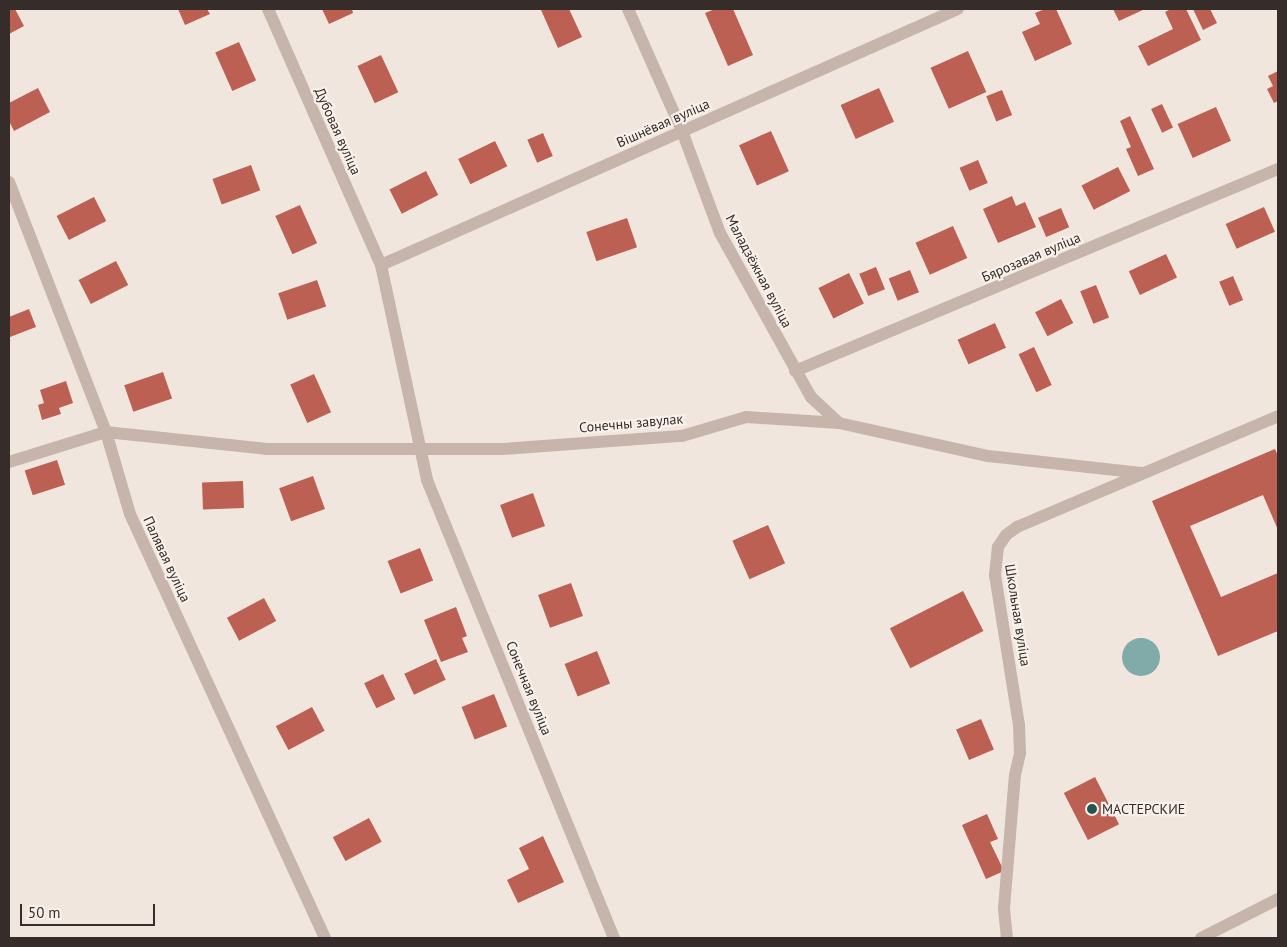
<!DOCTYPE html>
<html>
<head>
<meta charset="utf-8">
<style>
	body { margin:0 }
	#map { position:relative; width:1287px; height:947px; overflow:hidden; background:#f0e6de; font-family:"PT Sans",sans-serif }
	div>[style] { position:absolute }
	.water>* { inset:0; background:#80aba8 }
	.round { border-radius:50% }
	.building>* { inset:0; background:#bb6052; transform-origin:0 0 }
	.minor>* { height:12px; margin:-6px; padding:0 6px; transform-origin:6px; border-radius:6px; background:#c7b5ab }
	.dots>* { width:14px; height:14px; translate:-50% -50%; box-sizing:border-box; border:2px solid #f8f0ea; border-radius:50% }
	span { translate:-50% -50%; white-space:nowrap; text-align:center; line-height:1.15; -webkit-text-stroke:4.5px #f8f0ea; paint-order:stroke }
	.street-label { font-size:14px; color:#362c2a }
	.poi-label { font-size:14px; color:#362c2a }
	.left { translate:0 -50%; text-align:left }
	.frame { position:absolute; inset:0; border:10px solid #362c2a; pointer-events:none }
	.scale { position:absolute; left:20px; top:904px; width:135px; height:22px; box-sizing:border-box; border:2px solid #362c2a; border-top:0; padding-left:6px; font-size:15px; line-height:18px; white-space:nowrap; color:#362c2a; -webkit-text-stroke:4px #f8f0ea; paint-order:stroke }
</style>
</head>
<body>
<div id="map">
	<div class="water">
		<div class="round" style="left:1122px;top:638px;width:38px;height:38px"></div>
	</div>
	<div class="building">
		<div style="clip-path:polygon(9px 9px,15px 9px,24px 26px,9px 34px)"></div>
		<div style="clip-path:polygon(178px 9px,207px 9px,210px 14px,185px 25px)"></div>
		<div style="clip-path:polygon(322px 9px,352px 9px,353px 13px,329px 24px)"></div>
		<div style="clip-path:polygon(544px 9px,569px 9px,582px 37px,558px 48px,541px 10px)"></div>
		<div style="clip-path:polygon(715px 9px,733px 9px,753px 55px,728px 66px,705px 13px)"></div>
		<div style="clip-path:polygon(1045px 9px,1056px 9px,1072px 44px,1035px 61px,1022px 32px,1040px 24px,1035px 13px)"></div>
		<div style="clip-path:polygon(1113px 9px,1145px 9px,1119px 21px)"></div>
		<div style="clip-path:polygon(1171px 9px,1186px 9px,1201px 40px,1148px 66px,1138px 46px,1173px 29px,1165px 12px)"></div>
		<div style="clip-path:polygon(1193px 9px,1210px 9px,1217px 23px,1203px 30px)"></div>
		<div style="left:239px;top:42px;width:42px;height:26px;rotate:66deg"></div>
		<div style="left:968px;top:51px;width:45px;height:41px;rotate:66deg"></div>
		<div style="left:381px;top:55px;width:41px;height:26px;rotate:65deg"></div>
		<div style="clip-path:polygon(1278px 71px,1278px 101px,1274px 103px,1267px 89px,1273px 86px,1268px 76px)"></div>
		<div style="clip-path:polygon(38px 88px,50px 112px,14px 131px,9px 121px,9px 103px)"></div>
		<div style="left:879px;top:88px;width:37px;height:42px;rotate:66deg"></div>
		<div style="left:1002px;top:90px;width:27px;height:17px;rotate:68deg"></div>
		<div style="left:1162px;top:104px;width:26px;height:12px;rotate:65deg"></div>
		<div style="left:1216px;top:107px;width:37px;height:42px;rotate:66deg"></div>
		<div style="clip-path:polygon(1130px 116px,1154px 169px,1138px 176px,1126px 149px,1131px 147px,1120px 121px)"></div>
		<div style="left:771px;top:131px;width:44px;height:35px;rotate:66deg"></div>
		<div style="left:543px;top:133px;width:25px;height:17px;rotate:67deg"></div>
		<div style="left:495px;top:141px;width:28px;height:41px;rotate:64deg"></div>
		<div style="left:978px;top:160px;width:25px;height:20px;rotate:67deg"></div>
		<div style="left:251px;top:165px;width:27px;height:41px;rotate:70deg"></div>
		<div style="left:1118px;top:167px;width:27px;height:41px;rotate:63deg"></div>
		<div style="left:426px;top:171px;width:27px;height:41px;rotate:63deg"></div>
		<div style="clip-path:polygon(1012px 196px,1016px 206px,1025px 202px,1036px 227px,998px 243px,983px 209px)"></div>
		<div style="left:94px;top:197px;width:27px;height:42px;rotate:63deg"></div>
		<div style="left:300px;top:205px;width:42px;height:27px;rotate:66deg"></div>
		<div style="left:1264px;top:207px;width:27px;height:42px;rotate:66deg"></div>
		<div style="left:1061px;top:208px;width:21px;height:25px;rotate:67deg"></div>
		<div style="left:627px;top:218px;width:31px;height:43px;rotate:71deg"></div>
		<div style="left:953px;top:226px;width:35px;height:41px;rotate:66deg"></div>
		<div style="left:1166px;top:254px;width:26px;height:41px;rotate:65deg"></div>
		<div style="left:116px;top:261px;width:27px;height:42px;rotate:63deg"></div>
		<div style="left:876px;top:267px;width:24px;height:18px;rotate:68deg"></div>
		<div style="left:910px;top:270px;width:24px;height:23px;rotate:68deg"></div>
		<div style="left:849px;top:273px;width:34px;height:34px;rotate:64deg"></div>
		<div style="left:1233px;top:276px;width:26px;height:15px;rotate:67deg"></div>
		<div style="left:317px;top:280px;width:28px;height:41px;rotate:71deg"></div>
		<div style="left:1096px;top:285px;width:35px;height:17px;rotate:68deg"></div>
		<div style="left:1061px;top:299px;width:27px;height:29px;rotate:63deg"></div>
		<div style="clip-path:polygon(29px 309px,36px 327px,10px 337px,9px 317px)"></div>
		<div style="left:995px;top:323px;width:27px;height:41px;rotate:66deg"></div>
		<div style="left:1034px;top:347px;width:42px;height:17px;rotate:65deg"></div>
		<div style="left:163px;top:372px;width:28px;height:41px;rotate:71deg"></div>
		<div style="left:314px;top:374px;width:42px;height:26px;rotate:66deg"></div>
		<div style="clip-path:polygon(66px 381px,73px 403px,59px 408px,61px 414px,42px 420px,38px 405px,44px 403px,40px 390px)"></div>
		<div style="clip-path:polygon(1275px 449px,1278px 456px,1278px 530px,1263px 495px,1190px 526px,1221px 597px,1278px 573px,1278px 631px,1218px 656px,1152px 501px)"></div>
		<div style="left:57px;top:460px;width:26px;height:34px;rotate:72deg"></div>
		<div style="left:313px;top:476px;width:35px;height:36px;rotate:70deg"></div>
		<div style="left:243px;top:481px;width:27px;height:41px;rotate:88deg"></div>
		<div style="left:533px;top:493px;width:35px;height:35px;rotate:70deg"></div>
		<div style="left:768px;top:525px;width:42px;height:39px;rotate:66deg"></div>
		<div style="left:420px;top:548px;width:35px;height:35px;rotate:68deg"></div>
		<div style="left:571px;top:583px;width:35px;height:35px;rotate:70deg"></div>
		<div style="left:963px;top:591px;width:45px;height:82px;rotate:63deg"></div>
		<div style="left:264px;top:598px;width:26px;height:42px;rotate:62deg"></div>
		<div style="clip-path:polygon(456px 607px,467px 636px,462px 638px,468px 652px,441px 662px,424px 620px)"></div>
		<div style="left:597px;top:651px;width:35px;height:35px;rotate:68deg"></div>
		<div style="left:436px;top:659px;width:23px;height:35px;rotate:65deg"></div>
		<div style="left:383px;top:674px;width:28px;height:21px;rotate:64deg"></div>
		<div style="left:494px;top:694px;width:35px;height:35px;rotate:68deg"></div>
		<div style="left:312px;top:707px;width:27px;height:41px;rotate:62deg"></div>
		<div style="left:981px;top:719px;width:33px;height:27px;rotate:67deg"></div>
		<div style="left:1095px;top:777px;width:53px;height:35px;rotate:63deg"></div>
		<div style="clip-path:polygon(987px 814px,998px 839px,990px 842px,1004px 871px,986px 879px,962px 825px)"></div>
		<div style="left:369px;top:818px;width:27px;height:41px;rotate:62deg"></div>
		<div style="clip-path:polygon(543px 836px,564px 882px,518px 903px,507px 880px,529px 869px,519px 848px)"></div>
	</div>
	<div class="minor">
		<div style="left:268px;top:9px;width:280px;rotate:66.2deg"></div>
		<div style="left:381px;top:265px;width:220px;rotate:77.9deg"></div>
		<div style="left:427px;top:480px;width:495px;rotate:67.8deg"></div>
		<div style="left:628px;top:9px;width:133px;rotate:66.1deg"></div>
		<div style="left:682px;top:131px;width:109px;rotate:69.6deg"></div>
		<div style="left:720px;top:233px;width:188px;rotate:61deg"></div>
		<div style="left:811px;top:397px;width:38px;rotate:43deg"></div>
		<div style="left:9px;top:182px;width:268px;rotate:68.8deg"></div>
		<div style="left:106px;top:432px;width:85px;rotate:73.7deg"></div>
		<div style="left:130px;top:514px;width:467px;rotate:65.3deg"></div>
		<div style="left:381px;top:265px;width:631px;rotate:-23.93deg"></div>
		<div style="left:795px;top:371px;width:524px;rotate:-22.7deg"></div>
		<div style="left:9px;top:462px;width:102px;rotate:-17.2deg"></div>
		<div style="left:106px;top:432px;width:162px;rotate:6deg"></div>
		<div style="left:267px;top:449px;width:236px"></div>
		<div style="left:503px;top:449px;width:179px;rotate:-4.2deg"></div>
		<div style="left:682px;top:436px;width:67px;rotate:-16.5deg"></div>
		<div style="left:746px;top:417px;width:93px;rotate:3.7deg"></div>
		<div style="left:839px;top:423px;width:153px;rotate:12.5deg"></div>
		<div style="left:988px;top:456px;width:154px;rotate:6.3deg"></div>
		<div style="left:1007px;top:938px;width:30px;rotate:-96deg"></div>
		<div style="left:1004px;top:908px;width:133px;rotate:-85.3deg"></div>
		<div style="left:1015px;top:775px;width:23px;rotate:-77deg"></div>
		<div style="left:1020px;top:753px;width:28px;rotate:-92deg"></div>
		<div style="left:1019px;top:725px;width:152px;rotate:-99.1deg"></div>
		<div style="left:995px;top:575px;width:28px;rotate:-84deg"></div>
		<div style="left:998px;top:547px;width:14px;rotate:-56deg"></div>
		<div style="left:1006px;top:535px;width:14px;rotate:-36deg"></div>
		<div style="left:1017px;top:527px;width:284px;rotate:-23deg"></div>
		<div style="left:1201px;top:938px;width:86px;rotate:-26.9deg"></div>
	</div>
	<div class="dots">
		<div style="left:1092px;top:809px;background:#235452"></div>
	</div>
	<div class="street-label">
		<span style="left:663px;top:123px;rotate:-24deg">Вішнёвая вуліца</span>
		<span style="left:338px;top:131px;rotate:66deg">Дубовая вуліца</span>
		<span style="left:1031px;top:257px;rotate:-23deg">Бярозавая вуліца</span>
		<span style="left:759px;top:271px;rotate:62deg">Маладзёжная вуліца</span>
		<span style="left:631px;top:423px;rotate:-5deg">Сонечны завулак</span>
		<span style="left:167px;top:559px;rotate:65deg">Палявая вуліца</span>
		<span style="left:1018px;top:615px;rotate:81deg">Школьная вуліца</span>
		<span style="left:529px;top:688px;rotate:68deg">Сонечная вуліца</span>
	</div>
	<div class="poi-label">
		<span class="left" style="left:1102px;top:809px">МАСТЕРСКИЕ</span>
	</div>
	<div class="frame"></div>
	<div class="scale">50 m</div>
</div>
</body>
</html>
